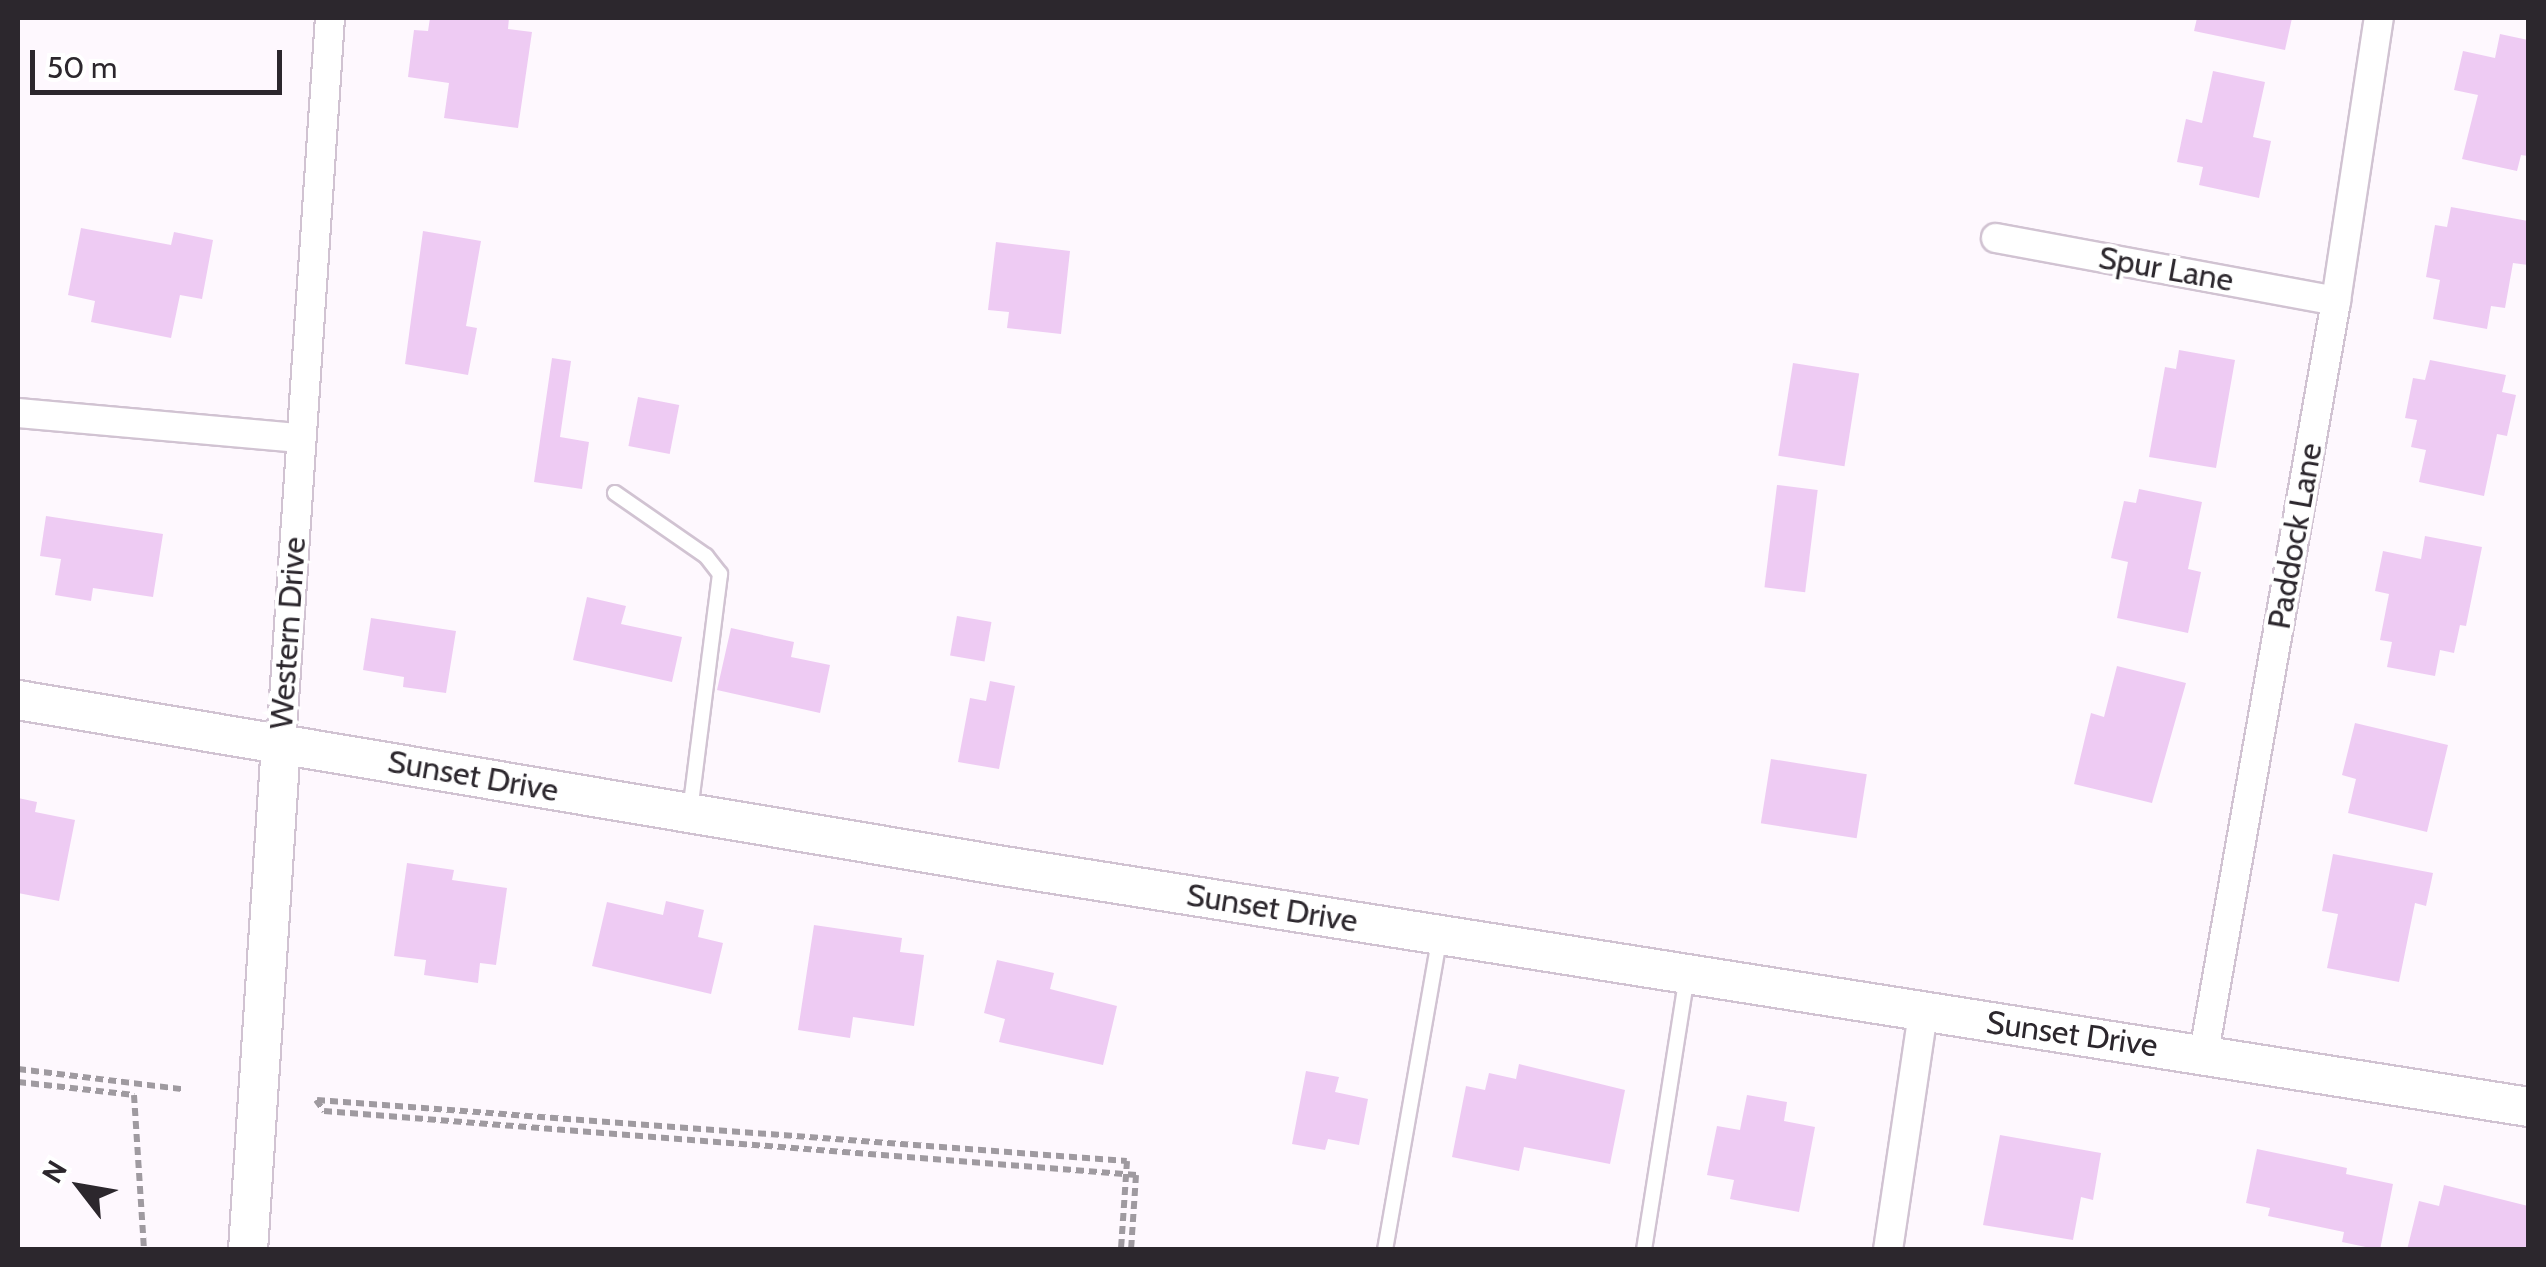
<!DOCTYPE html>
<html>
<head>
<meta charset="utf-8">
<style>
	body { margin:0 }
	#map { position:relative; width:2546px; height:1267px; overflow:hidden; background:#fef8fe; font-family:Cabin,sans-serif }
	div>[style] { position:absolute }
	.building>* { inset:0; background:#eecbf3; transform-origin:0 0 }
	.path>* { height:6px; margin-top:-3px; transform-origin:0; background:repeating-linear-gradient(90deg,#9f9aa0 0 8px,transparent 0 13px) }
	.roads { filter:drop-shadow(2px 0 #d1c3d2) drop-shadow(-2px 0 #d1c3d2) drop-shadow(0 2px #d1c3d2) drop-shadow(0 -2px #d1c3d2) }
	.lane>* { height:14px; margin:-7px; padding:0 7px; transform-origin:7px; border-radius:7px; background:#fff }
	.street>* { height:28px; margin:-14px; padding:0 14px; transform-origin:14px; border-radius:14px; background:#fff }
	.secondary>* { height:38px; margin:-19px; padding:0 19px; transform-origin:19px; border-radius:19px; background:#fff }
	span { translate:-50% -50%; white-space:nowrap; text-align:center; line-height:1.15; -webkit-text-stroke:8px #fff; paint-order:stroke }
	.street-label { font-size:32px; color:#2c272d }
	.frame { position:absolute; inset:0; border:20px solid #2c272d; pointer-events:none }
	.north { position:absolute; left:30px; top:1137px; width:100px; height:100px; -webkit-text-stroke:8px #fff; paint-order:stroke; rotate:301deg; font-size:28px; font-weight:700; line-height:40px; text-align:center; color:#2c272d }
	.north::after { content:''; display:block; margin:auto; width:35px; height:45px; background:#2c272d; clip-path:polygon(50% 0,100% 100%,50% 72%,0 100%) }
	.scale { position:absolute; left:30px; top:50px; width:252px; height:45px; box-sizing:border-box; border:5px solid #2c272d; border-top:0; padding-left:12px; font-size:30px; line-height:35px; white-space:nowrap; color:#2c272d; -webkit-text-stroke:8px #fff; paint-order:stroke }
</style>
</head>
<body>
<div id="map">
	<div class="building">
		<div style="clip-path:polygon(430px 18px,509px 18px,508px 29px,532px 32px,518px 128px,444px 118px,449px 83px,408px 77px,414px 30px,428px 31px)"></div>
		<div style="clip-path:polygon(2197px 18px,2292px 18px,2285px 50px,2194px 31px)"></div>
		<div style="clip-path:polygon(2500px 34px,2528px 40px,2528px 156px,2521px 155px,2517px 171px,2462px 159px,2478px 95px,2454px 90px,2463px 51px,2495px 58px)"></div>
		<div style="clip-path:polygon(2213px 71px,2265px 82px,2253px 137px,2271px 141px,2259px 198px,2199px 185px,2203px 167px,2177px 162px,2186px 119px,2202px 123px)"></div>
		<div style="clip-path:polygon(2451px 207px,2528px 221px,2528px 265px,2513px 263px,2505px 308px,2491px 306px,2487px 329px,2433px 319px,2440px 280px,2426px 277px,2435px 225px,2447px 227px)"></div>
		<div style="clip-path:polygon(81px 228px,171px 245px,174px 232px,213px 240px,202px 299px,180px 295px,171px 338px,91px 322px,95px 301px,68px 295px)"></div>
		<div style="clip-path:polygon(423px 231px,481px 241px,466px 326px,477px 328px,468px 375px,405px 364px)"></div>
		<div style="clip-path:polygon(996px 242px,1070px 251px,1061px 334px,1007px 328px,1009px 312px,988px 310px)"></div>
		<div style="clip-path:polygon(2179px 350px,2235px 360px,2216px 468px,2149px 457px,2165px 367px,2176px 369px)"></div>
		<div style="clip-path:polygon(552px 358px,571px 361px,560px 437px,589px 442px,582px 489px,534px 482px)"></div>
		<div style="clip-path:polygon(2430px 360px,2506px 375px,2502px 392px,2516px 395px,2507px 436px,2497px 434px,2484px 496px,2419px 482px,2426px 450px,2411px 447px,2417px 420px,2405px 418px,2413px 378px,2425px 380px)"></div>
		<div style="left:1793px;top:363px;width:67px;height:94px;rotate:9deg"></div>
		<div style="left:638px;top:397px;width:42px;height:50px;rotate:11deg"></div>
		<div style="left:1777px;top:485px;width:41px;height:103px;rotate:7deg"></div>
		<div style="clip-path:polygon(2139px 489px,2202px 502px,2188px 569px,2201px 572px,2188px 633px,2117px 618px,2128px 562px,2111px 558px,2124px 501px,2136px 503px)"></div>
		<div style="clip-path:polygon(46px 516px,163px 534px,153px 597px,93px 588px,91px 601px,55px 595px,61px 559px,40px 556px)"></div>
		<div style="clip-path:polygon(2425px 536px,2482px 547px,2466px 626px,2460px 625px,2454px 653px,2440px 650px,2435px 676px,2387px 667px,2392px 642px,2380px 640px,2389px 594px,2375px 591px,2383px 551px,2421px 559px)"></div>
		<div style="clip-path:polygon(587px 597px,626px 606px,621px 624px,682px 637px,672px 682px,573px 660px)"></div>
		<div style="left:957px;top:616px;width:35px;height:40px;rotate:10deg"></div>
		<div style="clip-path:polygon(371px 618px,456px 631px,446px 693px,403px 687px,404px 677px,363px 670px)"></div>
		<div style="clip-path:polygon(731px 628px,794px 642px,791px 657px,830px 665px,820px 713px,717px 690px)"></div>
		<div style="clip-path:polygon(2117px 666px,2186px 683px,2152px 803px,2074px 784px,2091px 713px,2104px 717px)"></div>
		<div style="clip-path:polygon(990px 681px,1015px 686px,999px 769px,958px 762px,970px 698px,986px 701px)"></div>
		<div style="clip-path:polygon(2355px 723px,2448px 745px,2427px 832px,2348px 813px,2356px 779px,2342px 775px)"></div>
		<div style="left:1771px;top:759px;width:97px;height:65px;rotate:9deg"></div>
		<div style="clip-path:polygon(18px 798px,37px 802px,35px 812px,75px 820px,59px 901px,18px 893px)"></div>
		<div style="clip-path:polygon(2333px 854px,2433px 873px,2426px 906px,2415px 903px,2399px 982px,2327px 968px,2338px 914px,2322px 911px)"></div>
		<div style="clip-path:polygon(407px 863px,454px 870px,452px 880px,507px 888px,496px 965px,480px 963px,478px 983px,424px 975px,426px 960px,394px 956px)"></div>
		<div style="clip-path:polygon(666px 901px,704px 910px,698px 937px,723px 943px,711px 994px,592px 966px,607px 902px,663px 915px)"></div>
		<div style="clip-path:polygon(814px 925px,902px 938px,900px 952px,924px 955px,914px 1026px,853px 1017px,850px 1038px,798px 1030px)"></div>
		<div style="clip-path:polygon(997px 960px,1054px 973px,1050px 989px,1117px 1006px,1103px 1065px,999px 1042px,1005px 1019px,984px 1013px)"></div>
		<div style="clip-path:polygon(1519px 1064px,1625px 1090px,1610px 1164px,1524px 1147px,1519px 1171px,1452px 1157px,1466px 1086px,1485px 1090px,1489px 1073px,1516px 1079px)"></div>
		<div style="clip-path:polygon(1306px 1071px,1339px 1077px,1335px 1092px,1368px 1099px,1359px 1145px,1328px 1139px,1325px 1150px,1292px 1144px)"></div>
		<div style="clip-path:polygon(1747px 1095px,1787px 1102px,1784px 1121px,1815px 1127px,1799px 1212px,1730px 1199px,1734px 1180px,1707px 1175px,1717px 1126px,1740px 1130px)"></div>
		<div style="clip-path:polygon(2000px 1135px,2101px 1153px,2093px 1200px,2081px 1197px,2073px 1240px,1983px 1225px)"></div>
		<div style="clip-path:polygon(2257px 1149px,2347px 1168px,2346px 1174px,2393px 1184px,2380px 1250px,2342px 1242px,2344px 1232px,2268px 1216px,2270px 1208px,2246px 1203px)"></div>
		<div style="clip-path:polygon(2444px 1185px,2528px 1206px,2528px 1250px,2407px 1250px,2419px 1201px,2439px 1206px)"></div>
	</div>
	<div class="path">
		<div style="left:18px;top:1069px;width:165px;rotate:7deg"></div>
		<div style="left:18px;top:1082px;width:117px;rotate:6.4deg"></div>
		<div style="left:134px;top:1095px;width:155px;rotate:86.3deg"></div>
		<div style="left:316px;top:1100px;width:14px;rotate:54deg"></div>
		<div style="left:324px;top:1111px;width:815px;rotate:4.51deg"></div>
		<div style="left:1136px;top:1175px;width:75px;rotate:93.8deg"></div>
		<div style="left:317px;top:1100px;width:812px;rotate:4.31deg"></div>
		<div style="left:1127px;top:1161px;width:89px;rotate:93.9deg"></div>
	</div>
	<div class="roads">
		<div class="lane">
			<div style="left:615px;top:493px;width:111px;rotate:34.7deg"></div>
			<div style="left:706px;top:556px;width:23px;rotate:52deg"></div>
			<div style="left:720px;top:574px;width:240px;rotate:97.2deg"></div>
			<div style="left:1385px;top:1250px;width:319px;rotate:-80.1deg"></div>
			<div style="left:1644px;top:1250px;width:278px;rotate:-81.1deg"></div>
		</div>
		<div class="street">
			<div style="left:1996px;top:238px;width:346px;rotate:10.5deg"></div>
			<div style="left:18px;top:413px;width:283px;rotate:5.1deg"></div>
			<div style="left:281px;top:744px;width:728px;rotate:-86.14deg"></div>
			<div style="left:2204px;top:1052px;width:763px;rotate:-80.03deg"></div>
			<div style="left:2336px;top:301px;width:286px;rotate:-81.4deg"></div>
			<div style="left:1888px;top:1250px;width:240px;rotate:-81.6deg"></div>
		</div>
		<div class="secondary">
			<div style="left:18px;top:700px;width:1006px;rotate:9.56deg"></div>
			<div style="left:1010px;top:867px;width:1537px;rotate:8.98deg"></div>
			<div style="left:248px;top:1250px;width:507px;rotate:-86.27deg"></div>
		</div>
	</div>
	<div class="street-label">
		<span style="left:2166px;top:269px;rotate:10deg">Spur Lane</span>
		<span style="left:2295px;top:536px;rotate:-80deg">Paddock Lane</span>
		<span style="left:288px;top:633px;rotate:-86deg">Western Drive</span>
		<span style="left:473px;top:776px;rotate:10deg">Sunset Drive</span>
		<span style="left:1272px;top:908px;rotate:9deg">Sunset Drive</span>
		<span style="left:2072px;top:1034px;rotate:8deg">Sunset Drive</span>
	</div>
	<div class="frame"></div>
	<div class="north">N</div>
	<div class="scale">50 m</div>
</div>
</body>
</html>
